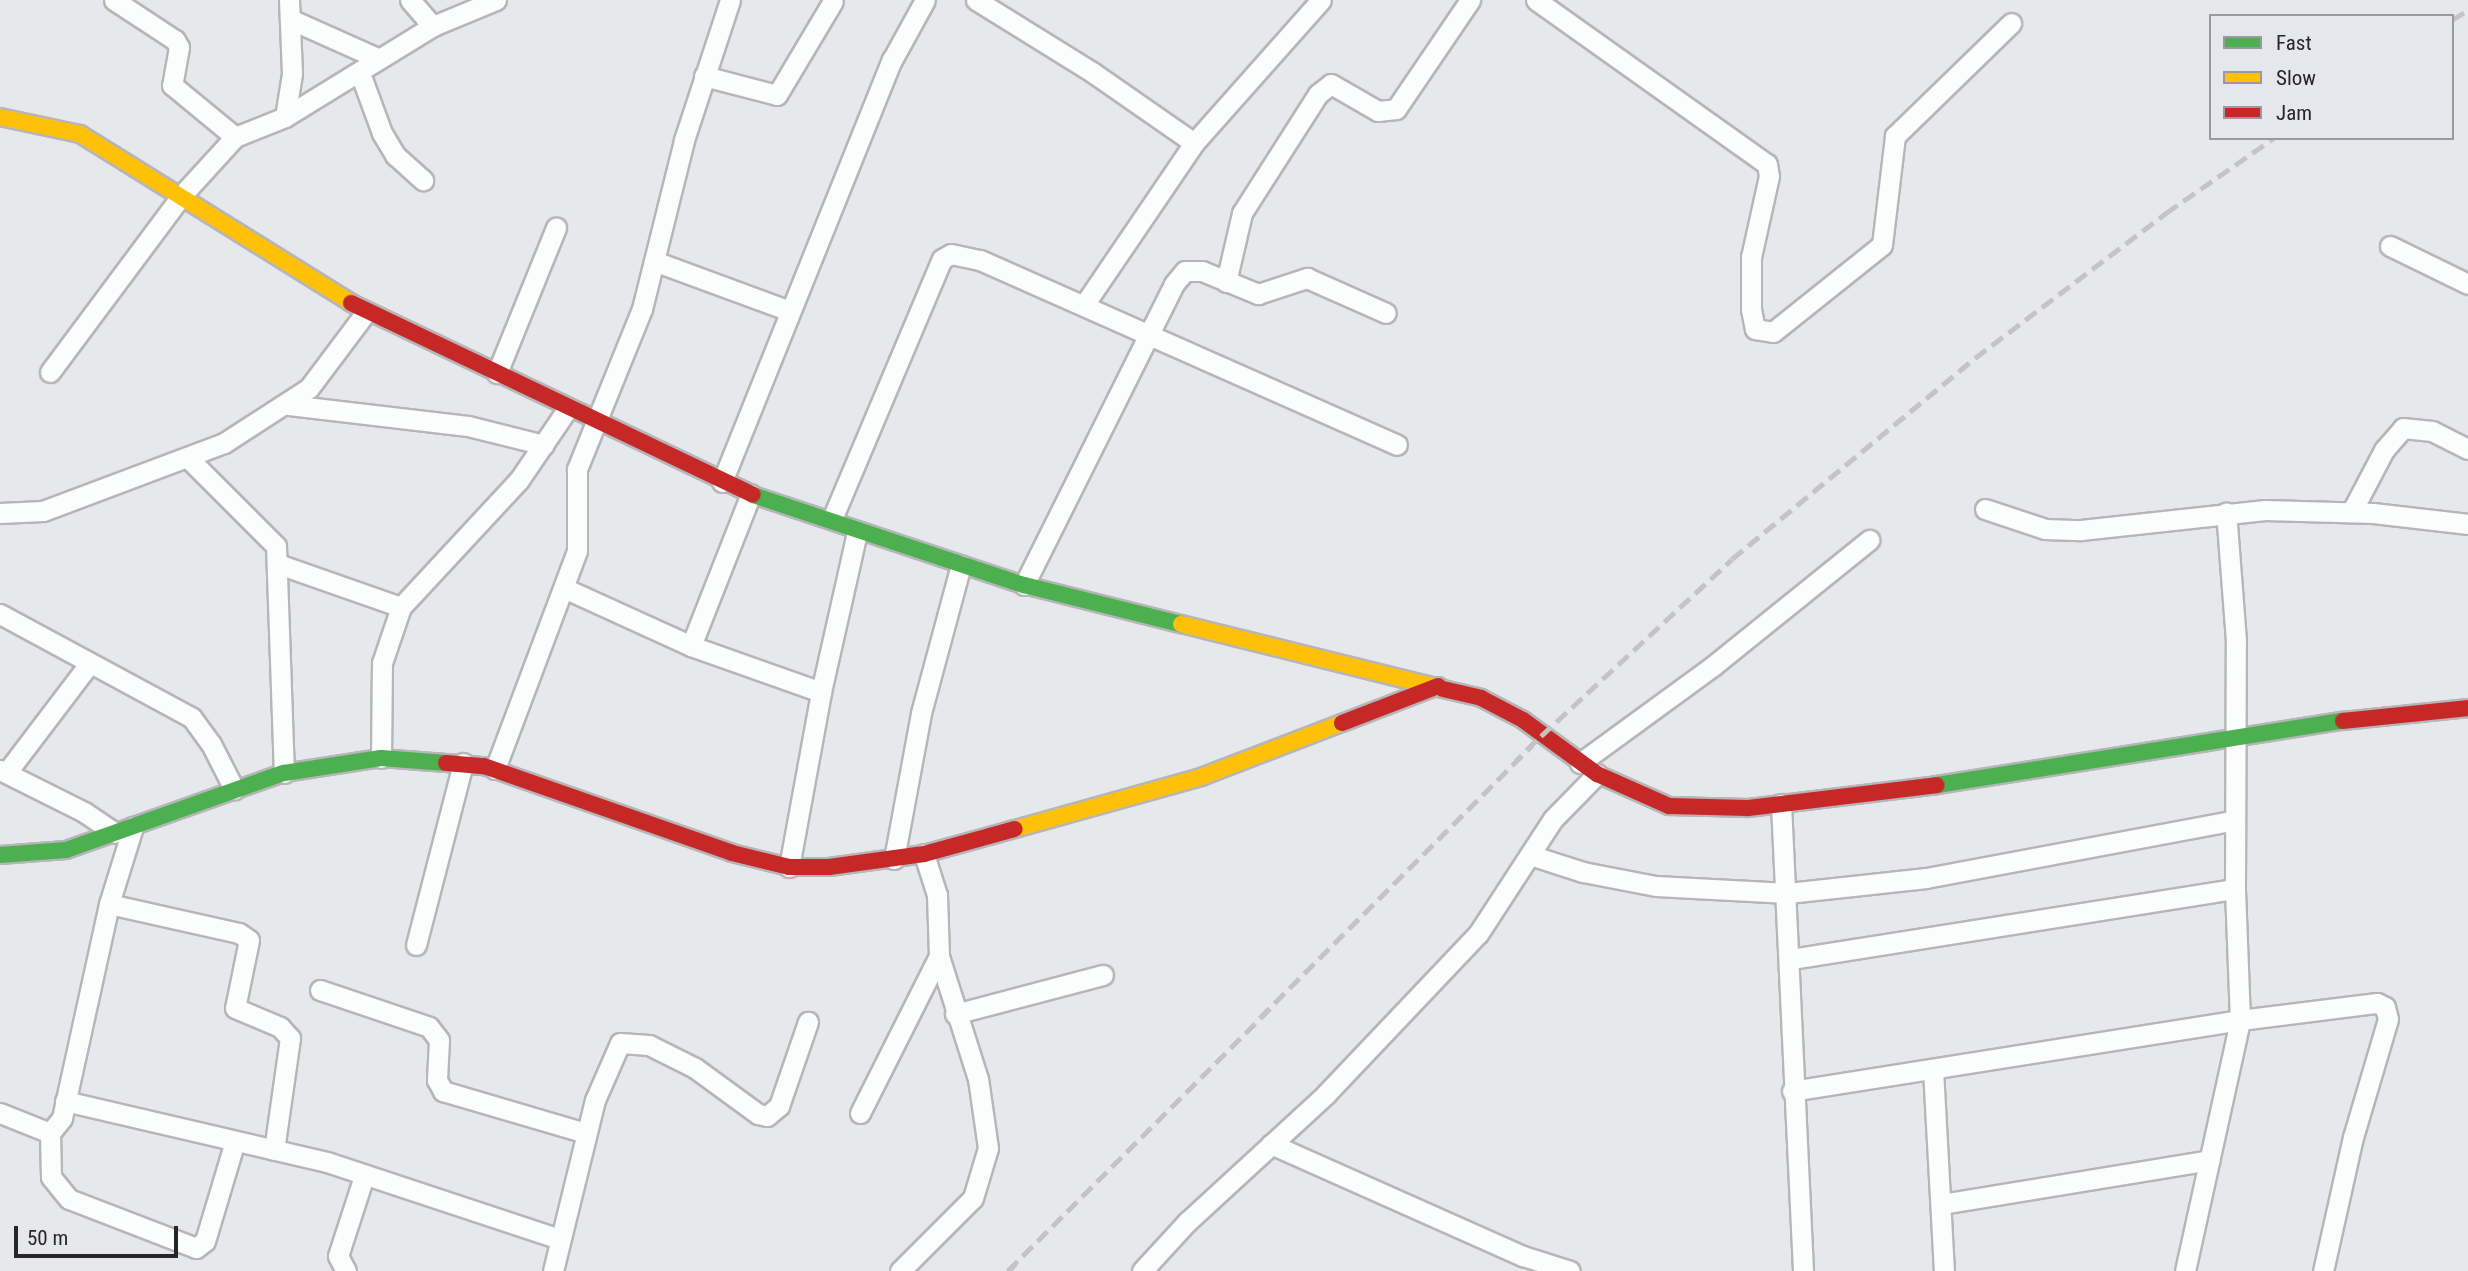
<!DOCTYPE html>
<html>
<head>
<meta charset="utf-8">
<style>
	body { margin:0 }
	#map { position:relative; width:2468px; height:1271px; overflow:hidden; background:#e7e8eb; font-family:"Roboto Condensed",sans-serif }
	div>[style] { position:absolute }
	.roads { filter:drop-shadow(2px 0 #b6b6b8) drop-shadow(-2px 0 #b6b6b8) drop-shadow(0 2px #b6b6b8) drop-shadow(0 -2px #b6b6b8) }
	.street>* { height:19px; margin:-9.5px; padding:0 9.5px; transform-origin:9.5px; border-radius:9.5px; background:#fbfcfc }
	.fast>* { height:16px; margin:-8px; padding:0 8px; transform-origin:8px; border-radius:8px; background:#4caf50 }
	.slow>* { height:16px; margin:-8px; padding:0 8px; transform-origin:8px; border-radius:8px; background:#ffc107 }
	.jam>* { height:16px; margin:-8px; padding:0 8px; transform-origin:8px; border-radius:8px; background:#c62828 }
	.rail>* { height:5px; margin-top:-2.5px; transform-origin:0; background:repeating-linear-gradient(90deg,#c4c4c5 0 14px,transparent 0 21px) }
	span { translate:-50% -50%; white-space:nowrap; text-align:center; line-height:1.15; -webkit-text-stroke:6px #e6e7ec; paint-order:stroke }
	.legend { position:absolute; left:2209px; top:14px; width:245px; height:126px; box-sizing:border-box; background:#e6e7ec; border:2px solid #999a9e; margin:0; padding:9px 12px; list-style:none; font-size:21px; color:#262628 }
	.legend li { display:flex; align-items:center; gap:14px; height:35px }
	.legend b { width:35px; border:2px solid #999a9e }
	.scale { position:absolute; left:14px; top:1226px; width:164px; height:32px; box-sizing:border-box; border:4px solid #262628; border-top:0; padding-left:9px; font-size:21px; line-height:24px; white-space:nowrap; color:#262628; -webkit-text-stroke:5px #e6e7ec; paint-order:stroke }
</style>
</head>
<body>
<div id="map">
	<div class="roads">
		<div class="street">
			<div style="left:114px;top:0;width:73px;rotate:33.3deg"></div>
			<div style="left:175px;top:40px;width:8px;rotate:60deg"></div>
			<div style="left:179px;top:47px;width:39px;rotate:100deg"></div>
			<div style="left:172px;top:85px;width:82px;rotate:39.5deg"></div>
			<div style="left:410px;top:0;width:35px;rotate:49deg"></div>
			<div style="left:976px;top:0;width:137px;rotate:31.8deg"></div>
			<div style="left:1092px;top:72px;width:124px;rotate:34.8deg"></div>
			<div style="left:1536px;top:0;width:283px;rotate:35.4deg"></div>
			<div style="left:1767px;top:164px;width:12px;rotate:81deg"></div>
			<div style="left:1769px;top:176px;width:83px;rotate:102.5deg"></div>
			<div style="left:1751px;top:257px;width:52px;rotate:90deg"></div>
			<div style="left:1751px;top:309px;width:20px;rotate:79deg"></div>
			<div style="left:1755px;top:329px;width:18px;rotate:9deg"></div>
			<div style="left:1773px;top:332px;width:139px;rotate:-38.6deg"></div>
			<div style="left:1882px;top:245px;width:110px;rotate:-83.2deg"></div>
			<div style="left:1895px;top:136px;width:162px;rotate:-44.2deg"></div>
			<div style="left:292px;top:20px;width:95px;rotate:24.1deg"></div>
			<div style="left:360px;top:73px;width:64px;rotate:69.9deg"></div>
			<div style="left:382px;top:133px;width:26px;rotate:59deg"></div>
			<div style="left:395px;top:155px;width:38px;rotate:42deg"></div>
			<div style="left:704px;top:76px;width:75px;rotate:14.6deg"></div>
			<div style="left:777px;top:95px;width:109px;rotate:-59.2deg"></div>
			<div style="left:285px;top:117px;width:44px;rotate:-80.8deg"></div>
			<div style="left:292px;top:74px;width:74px;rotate:-92.3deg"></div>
			<div style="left:2390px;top:246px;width:87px;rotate:26deg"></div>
			<div style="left:654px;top:261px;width:145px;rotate:20.2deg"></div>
			<div style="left:1226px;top:282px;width:71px;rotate:-76.9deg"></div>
			<div style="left:1242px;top:213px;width:141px;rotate:-57.4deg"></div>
			<div style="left:1318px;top:94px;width:16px;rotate:-38deg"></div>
			<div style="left:1331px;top:84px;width:54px;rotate:29.9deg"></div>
			<div style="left:1378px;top:111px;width:18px;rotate:-6deg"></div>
			<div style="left:1396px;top:109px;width:132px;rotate:-55.8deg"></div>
			<div style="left:1084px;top:305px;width:196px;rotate:-55.8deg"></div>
			<div style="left:1194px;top:143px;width:191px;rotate:-48.4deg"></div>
			<div style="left:50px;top:372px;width:221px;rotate:-53.3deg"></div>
			<div style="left:182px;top:195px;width:79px;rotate:-47.6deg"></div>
			<div style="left:235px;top:137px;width:54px;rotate:-21.8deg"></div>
			<div style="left:285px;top:117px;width:174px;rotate:-31.6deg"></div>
			<div style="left:433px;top:26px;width:68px;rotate:-22.4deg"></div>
			<div style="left:497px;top:373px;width:157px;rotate:-67.9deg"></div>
			<div style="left:289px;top:405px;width:180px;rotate:6.7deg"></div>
			<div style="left:468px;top:426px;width:78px;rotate:14deg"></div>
			<div style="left:188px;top:458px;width:124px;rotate:45deg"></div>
			<div style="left:276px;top:546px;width:227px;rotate:88deg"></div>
			<div style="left:722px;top:482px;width:455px;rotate:-68.1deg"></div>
			<div style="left:892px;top:60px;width:68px;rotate:-61.2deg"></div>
			<div style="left:1985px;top:509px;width:63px;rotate:18.4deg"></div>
			<div style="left:2045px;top:529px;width:36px;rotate:2deg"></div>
			<div style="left:2081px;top:530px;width:185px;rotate:-6.2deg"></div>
			<div style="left:2265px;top:510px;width:108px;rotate:1.6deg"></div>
			<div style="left:2373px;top:513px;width:96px;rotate:6.6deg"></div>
			<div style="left:2352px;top:511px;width:69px;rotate:-62.3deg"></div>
			<div style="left:2384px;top:450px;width:29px;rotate:-49deg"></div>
			<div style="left:2403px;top:428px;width:29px;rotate:6deg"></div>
			<div style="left:2432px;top:431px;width:40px;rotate:26.6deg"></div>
			<div style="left:0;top:513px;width:43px;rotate:-2.7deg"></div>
			<div style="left:43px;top:511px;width:193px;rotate:-20.6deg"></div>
			<div style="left:224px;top:443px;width:101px;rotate:-32.9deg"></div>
			<div style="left:309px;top:388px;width:95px;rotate:-53.1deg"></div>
			<div style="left:832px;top:519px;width:282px;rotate:-67.1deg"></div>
			<div style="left:942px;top:259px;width:10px;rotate:-29deg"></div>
			<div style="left:951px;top:254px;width:30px;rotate:12deg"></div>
			<div style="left:980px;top:260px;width:456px;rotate:23.9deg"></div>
			<div style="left:281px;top:565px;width:127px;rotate:19.3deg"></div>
			<div style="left:1024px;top:585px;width:336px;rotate:-63.5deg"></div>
			<div style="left:1174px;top:284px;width:17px;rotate:-50deg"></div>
			<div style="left:1185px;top:271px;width:17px"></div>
			<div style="left:1202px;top:271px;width:61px;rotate:22.3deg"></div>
			<div style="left:1258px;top:294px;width:52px;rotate:-18.1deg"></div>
			<div style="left:1307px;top:278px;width:86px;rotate:23.9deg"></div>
			<div style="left:564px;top:588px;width:140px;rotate:24.5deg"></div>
			<div style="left:691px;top:646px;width:138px;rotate:19.5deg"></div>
			<div style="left:0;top:614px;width:218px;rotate:28.4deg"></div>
			<div style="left:192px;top:718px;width:32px;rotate:54deg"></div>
			<div style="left:211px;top:744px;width:51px;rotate:62.9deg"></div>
			<div style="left:691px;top:646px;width:163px;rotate:-68.5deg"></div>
			<div style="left:381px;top:758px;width:95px;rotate:-89.4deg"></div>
			<div style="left:382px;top:663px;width:59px;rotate:-71.3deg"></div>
			<div style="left:401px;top:607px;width:173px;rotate:-47.1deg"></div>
			<div style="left:519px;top:480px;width:87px;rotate:-55.8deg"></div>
			<div style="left:1580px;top:763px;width:165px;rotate:-36.1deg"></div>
			<div style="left:1713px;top:666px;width:201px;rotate:-38.9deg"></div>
			<div style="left:495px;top:769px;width:233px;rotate:-69.4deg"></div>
			<div style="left:577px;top:551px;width:82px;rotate:-90deg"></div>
			<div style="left:577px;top:469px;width:173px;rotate:-67.9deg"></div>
			<div style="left:642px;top:309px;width:174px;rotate:-76deg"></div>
			<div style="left:684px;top:140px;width:147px;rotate:-71.8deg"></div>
			<div style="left:0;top:770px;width:94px;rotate:26.6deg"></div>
			<div style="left:84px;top:812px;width:37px;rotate:34deg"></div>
			<div style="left:7px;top:772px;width:136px;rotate:-52.8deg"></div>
			<div style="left:1781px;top:804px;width:468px;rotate:87.3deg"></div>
			<div style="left:1530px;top:855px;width:56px;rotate:17.8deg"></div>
			<div style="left:1583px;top:872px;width:74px;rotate:10.9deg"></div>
			<div style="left:1656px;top:886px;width:132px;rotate:3deg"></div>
			<div style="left:1788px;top:893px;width:139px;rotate:-6.2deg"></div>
			<div style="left:1926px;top:878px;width:314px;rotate:-10.6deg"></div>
			<div style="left:894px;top:859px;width:148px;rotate:-79.5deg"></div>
			<div style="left:921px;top:713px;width:153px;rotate:-74.9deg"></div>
			<div style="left:789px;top:867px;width:178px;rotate:-79.6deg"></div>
			<div style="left:821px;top:692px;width:164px;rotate:-77.3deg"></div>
			<div style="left:109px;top:904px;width:133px;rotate:12.6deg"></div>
			<div style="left:239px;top:933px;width:12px;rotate:35deg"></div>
			<div style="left:249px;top:940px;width:69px;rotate:101.6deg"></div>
			<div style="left:235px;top:1008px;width:49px;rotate:22.9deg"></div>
			<div style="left:280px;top:1027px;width:15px;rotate:48deg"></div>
			<div style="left:290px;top:1038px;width:113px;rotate:98.1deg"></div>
			<div style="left:416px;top:945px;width:188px;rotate:-75.5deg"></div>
			<div style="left:1791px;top:959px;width:449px;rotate:-9deg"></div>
			<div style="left:320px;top:990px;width:115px;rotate:18.7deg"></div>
			<div style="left:429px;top:1027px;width:16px;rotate:52deg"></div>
			<div style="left:439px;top:1040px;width:40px;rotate:92.9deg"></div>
			<div style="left:437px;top:1080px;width:13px;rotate:61deg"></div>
			<div style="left:443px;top:1091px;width:149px;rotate:16.4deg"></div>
			<div style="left:955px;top:1014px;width:153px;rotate:-14.8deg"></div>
			<div style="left:1933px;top:1069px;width:202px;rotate:86.9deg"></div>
			<div style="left:1792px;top:1091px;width:454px;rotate:-9deg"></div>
			<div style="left:2240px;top:1020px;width:138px;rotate:-7.1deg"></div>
			<div style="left:2377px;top:1003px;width:9px;rotate:27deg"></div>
			<div style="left:2385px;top:1007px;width:12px;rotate:76deg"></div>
			<div style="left:2388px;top:1019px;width:123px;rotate:106.5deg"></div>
			<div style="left:2353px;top:1137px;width:137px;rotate:102.6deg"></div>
			<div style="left:65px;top:1101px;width:269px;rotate:13.1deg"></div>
			<div style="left:327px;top:1162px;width:245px;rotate:18.3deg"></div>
			<div style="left:0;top:1113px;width:54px;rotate:21.8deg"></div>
			<div style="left:50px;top:1133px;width:19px;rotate:-51deg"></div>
			<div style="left:62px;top:1118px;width:219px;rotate:-77.6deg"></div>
			<div style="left:109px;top:904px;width:81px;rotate:-72.7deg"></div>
			<div style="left:860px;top:1113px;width:176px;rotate:-63.3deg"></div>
			<div style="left:939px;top:956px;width:61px;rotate:-91.9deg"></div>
			<div style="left:937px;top:895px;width:43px;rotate:-107.6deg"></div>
			<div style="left:50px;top:1133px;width:44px;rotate:88.7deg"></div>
			<div style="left:51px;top:1177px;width:28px;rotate:51deg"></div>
			<div style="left:69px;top:1199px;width:136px;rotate:21.1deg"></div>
			<div style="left:196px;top:1248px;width:11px;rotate:-38deg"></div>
			<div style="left:205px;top:1241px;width:104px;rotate:-73.3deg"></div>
			<div style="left:1271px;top:1144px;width:276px;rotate:24deg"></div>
			<div style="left:1523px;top:1256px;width:49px;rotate:17.7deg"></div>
			<div style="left:1941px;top:1204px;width:272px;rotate:-9.3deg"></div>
			<div style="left:346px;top:1271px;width:17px;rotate:-118deg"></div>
			<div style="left:338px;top:1256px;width:84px;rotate:-72deg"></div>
			<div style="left:553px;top:1271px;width:176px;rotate:-76.2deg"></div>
			<div style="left:595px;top:1100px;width:62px;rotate:-66.3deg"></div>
			<div style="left:620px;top:1043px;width:29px;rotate:4deg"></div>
			<div style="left:649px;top:1045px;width:51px;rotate:26.6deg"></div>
			<div style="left:695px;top:1068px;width:78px;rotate:36.1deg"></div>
			<div style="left:758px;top:1114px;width:9px;rotate:13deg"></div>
			<div style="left:767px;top:1116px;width:16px;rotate:-40deg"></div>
			<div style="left:779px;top:1106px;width:89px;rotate:-71deg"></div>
			<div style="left:900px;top:1271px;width:103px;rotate:-45deg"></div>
			<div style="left:973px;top:1198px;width:52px;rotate:-73.3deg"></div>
			<div style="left:988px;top:1148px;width:70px;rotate:-98.2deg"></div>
			<div style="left:978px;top:1079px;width:129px;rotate:-107.6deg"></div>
			<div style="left:1142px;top:1271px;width:67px;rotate:-47.4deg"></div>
			<div style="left:1187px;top:1222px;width:189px;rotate:-42.6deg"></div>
			<div style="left:1326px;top:1094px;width:221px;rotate:-46.5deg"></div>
			<div style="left:1478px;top:934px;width:137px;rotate:-56.9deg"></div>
			<div style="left:1553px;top:819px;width:63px;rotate:-45.6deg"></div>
			<div style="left:2185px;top:1271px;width:257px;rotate:-77.6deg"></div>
			<div style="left:2240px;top:1020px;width:131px;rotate:-92.2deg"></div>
			<div style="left:2235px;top:889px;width:248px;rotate:-89.8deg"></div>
			<div style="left:2236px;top:641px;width:129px;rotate:-94.4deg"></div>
		</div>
		<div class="fast">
			<div style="left:753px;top:495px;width:286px;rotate:18.4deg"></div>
			<div style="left:1024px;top:585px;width:162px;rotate:14deg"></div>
			<div style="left:1937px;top:785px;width:411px;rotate:-9deg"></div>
			<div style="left:0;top:855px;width:66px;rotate:-4.3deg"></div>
			<div style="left:66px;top:850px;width:231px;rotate:-19.5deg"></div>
			<div style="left:284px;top:773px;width:98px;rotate:-8.8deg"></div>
			<div style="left:381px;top:758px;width:65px;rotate:4.4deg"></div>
		</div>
		<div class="slow">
			<div style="left:0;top:117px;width:82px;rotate:12deg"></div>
			<div style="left:80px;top:134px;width:319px;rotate:31.9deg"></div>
			<div style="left:1181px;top:624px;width:270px;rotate:13.9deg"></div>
			<div style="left:1015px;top:829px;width:193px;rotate:-15.6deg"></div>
			<div style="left:1201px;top:777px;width:151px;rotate:-21deg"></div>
		</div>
		<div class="jam">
			<div style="left:351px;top:303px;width:445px;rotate:25.5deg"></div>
			<div style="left:1443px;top:689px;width:39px;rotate:13deg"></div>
			<div style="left:1481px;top:698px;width:47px;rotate:27.6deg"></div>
			<div style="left:1523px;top:720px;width:92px;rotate:36.1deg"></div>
			<div style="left:1597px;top:774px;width:79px;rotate:24deg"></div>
			<div style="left:1669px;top:806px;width:79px;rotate:1.5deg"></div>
			<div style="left:1748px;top:808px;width:190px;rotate:-6.9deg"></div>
			<div style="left:2343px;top:721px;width:126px;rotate:-5.9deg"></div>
			<div style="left:1342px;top:723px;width:103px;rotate:-21.1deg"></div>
			<div style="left:446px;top:763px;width:38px;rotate:5deg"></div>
			<div style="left:484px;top:766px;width:263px;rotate:19.3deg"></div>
			<div style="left:732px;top:853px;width:59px;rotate:13.8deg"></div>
			<div style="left:789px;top:867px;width:40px"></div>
			<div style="left:829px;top:867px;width:96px;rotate:-7.8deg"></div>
			<div style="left:924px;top:854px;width:94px;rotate:-15.4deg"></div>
		</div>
	</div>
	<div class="rail">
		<div style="left:2452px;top:20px;width:19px;rotate:-32deg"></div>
		<div style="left:1008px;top:1271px;width:755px;rotate:-45.11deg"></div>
		<div style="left:1541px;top:736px;width:260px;rotate:-42.8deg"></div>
		<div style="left:1732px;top:559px;width:315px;rotate:-39.6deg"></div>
		<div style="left:1975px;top:358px;width:240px;rotate:-37.2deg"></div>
		<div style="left:2166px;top:213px;width:131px;rotate:-34.8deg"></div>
	</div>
	<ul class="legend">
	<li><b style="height:9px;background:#4caf50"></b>Fast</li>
	<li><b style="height:9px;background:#ffc107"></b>Slow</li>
	<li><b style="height:9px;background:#c62828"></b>Jam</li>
	</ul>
	<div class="scale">50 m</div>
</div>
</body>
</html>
